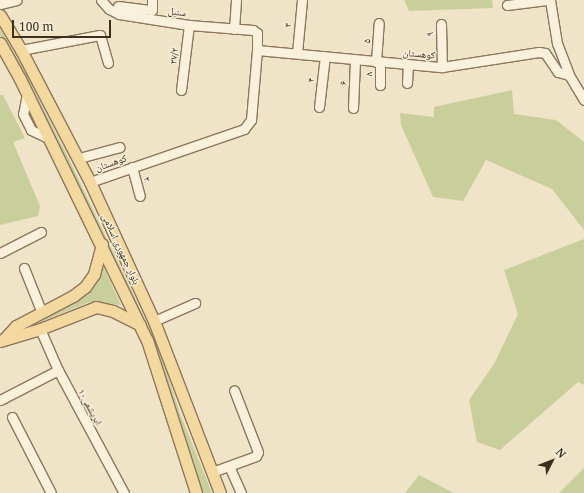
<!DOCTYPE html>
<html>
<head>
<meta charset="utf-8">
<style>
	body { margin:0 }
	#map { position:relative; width:584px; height:493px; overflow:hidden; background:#f0e4c8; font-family:"Noto Serif","Noto Naskh Arabic",serif }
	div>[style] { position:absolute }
	.green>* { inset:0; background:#c9cf9b }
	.roads { filter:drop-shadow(1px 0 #8d765c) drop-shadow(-1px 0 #8d765c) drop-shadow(0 1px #8d765c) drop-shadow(0 -1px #8d765c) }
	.minor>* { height:9px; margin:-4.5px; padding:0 4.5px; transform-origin:4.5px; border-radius:4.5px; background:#faf1dc }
	.major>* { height:11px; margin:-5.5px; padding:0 5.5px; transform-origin:5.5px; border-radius:5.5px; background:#f3d9a0 }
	span { translate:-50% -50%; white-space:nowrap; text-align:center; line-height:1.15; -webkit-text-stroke:3px #f7eed8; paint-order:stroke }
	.street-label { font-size:10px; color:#3d2e20 }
	.north { position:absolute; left:532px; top:441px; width:40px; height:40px; -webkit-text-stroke:3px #f7eed8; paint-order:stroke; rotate:48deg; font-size:11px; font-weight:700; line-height:16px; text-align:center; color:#3d2e20 }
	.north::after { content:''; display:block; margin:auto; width:14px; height:18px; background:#3d2e20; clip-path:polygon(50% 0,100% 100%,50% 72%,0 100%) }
	.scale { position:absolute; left:12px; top:20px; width:99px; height:18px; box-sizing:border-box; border:2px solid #3d2e20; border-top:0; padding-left:5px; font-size:12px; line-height:14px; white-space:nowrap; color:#3d2e20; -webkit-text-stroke:3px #f7eed8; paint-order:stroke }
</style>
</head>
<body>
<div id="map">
	<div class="green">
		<div style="clip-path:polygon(404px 0,492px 0,493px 8px,409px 11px)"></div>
		<div style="clip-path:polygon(0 29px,22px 66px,68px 157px,159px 348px,181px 416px,212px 493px,200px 493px,172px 410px,160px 361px,61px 150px,0 35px)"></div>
		<div style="clip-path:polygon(512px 90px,514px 114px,556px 120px,584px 142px,584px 230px,552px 189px,486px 160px,463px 201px,433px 197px,401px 125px,400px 113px,434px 117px,434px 107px)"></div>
		<div style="clip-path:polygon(0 95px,3px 95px,25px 138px,13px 142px,40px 206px,38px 216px,0 225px)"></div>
		<div style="clip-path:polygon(584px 239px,584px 385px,578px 382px,500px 450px,477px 442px,469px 400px,494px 364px,518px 314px,504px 270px)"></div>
		<div style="clip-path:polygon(102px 264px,121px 305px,90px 302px,17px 331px,71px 302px)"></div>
		<div style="clip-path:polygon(584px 468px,584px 493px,559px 493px)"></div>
		<div style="clip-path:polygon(419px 475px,454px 493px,405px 493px)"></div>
	</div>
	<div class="roads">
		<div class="minor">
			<div style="left:550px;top:0;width:44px;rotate:80.8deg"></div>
			<div style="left:557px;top:43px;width:34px;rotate:69deg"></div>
			<div style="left:569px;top:75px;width:29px;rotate:59deg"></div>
			<div style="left:0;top:4px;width:17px;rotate:-13deg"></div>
			<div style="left:507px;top:5px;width:38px;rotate:-7deg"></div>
			<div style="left:118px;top:6px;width:34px;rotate:7deg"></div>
			<div style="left:152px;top:10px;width:10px;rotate:-90deg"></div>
			<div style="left:441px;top:24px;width:43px;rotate:88.7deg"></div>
			<div style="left:234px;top:29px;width:29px;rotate:-86deg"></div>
			<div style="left:21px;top:50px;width:80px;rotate:-10.8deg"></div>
			<div style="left:100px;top:35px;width:29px;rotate:74deg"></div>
			<div style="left:257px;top:50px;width:186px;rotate:5.3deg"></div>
			<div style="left:442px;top:67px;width:98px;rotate:-8.8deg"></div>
			<div style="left:539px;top:52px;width:6px;rotate:9deg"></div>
			<div style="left:545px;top:53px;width:23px;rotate:56deg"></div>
			<div style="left:558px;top:72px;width:11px;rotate:15deg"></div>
			<div style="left:297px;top:53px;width:53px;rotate:-84.6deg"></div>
			<div style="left:376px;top:62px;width:39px;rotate:-86deg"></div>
			<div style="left:380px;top:62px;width:23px;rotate:90deg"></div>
			<div style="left:407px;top:83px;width:18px;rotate:-87deg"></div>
			<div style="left:181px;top:90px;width:65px;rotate:-83deg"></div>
			<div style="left:27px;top:94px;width:20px;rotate:101deg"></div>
			<div style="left:23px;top:114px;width:18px;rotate:63deg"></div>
			<div style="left:31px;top:130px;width:21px;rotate:25deg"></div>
			<div style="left:319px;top:107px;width:51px;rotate:-83.3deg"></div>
			<div style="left:353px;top:108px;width:48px;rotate:-87.6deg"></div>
			<div style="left:79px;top:158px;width:42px;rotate:-15deg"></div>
			<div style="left:132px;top:167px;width:30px;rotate:75deg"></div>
			<div style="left:90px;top:182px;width:163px;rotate:-19deg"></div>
			<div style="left:244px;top:129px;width:11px;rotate:-52deg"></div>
			<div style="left:251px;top:120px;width:70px;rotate:-85.1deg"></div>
			<div style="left:257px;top:50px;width:17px;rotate:-90deg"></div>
			<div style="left:257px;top:33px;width:5px;rotate:-143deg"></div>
			<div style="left:253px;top:30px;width:64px;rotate:-175.5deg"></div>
			<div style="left:189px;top:25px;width:71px;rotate:-171.1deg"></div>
			<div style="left:119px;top:14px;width:11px;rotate:-153deg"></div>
			<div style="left:109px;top:9px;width:12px;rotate:-132deg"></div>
			<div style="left:0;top:253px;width:46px;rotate:-27.1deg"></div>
			<div style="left:24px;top:268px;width:48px;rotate:68.2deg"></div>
			<div style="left:154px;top:321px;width:45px;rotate:-23.7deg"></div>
			<div style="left:40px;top:329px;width:45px;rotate:66.3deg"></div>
			<div style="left:58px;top:370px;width:140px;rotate:61.8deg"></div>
			<div style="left:0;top:400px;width:65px;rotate:-27.3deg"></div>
			<div style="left:12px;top:417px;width:85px;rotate:62.8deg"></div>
			<div style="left:229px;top:466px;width:30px;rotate:66deg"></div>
			<div style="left:212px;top:472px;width:47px;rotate:-20deg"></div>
			<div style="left:256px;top:456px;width:4px;rotate:-63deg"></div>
			<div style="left:258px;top:452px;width:66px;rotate:-111.2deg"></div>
		</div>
		<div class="major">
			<div style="left:0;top:15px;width:41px;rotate:59deg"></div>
			<div style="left:21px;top:50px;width:149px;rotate:62.4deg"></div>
			<div style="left:90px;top:182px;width:153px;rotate:65.3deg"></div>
			<div style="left:154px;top:321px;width:184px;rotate:69deg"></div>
			<div style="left:0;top:43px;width:41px;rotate:60.9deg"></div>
			<div style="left:20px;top:79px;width:290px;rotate:64.1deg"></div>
			<div style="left:147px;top:340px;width:161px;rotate:72.2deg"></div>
			<div style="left:4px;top:339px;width:18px;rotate:-47deg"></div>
			<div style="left:16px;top:326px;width:64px;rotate:-27.8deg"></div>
			<div style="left:73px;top:296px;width:15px;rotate:-37deg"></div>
			<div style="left:85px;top:287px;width:16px;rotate:-55deg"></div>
			<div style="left:94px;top:274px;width:31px;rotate:-75deg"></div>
			<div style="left:0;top:341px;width:42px;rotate:-16.7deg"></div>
			<div style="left:40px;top:329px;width:60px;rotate:-21.4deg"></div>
			<div style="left:96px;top:307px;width:17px;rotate:13deg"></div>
			<div style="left:113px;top:311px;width:30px;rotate:27deg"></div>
		</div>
	</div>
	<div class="street-label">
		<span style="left:177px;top:12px;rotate:7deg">سنبل</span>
		<span style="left:288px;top:25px;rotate:-85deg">۳</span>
		<span style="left:430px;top:34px;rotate:-92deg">۹</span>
		<span style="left:367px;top:41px;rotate:-86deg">۵</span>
		<span style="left:419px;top:54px;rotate:5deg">کوهستان</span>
		<span style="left:174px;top:56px;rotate:-83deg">۲۷/۲</span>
		<span style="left:369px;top:74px;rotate:-91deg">۸</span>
		<span style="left:311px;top:80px;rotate:-83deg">۴</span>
		<span style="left:343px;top:83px;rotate:-88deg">۶</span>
		<span style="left:111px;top:163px;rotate:-19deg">کوهستان</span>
		<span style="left:147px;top:179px;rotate:75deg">۲</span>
		<span style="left:121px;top:249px;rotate:65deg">بلوار جمهوری اسلامی</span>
		<span style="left:90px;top:407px;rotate:62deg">ابریشمی۱۰</span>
	</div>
	<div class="north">N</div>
	<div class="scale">100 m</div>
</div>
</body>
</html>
